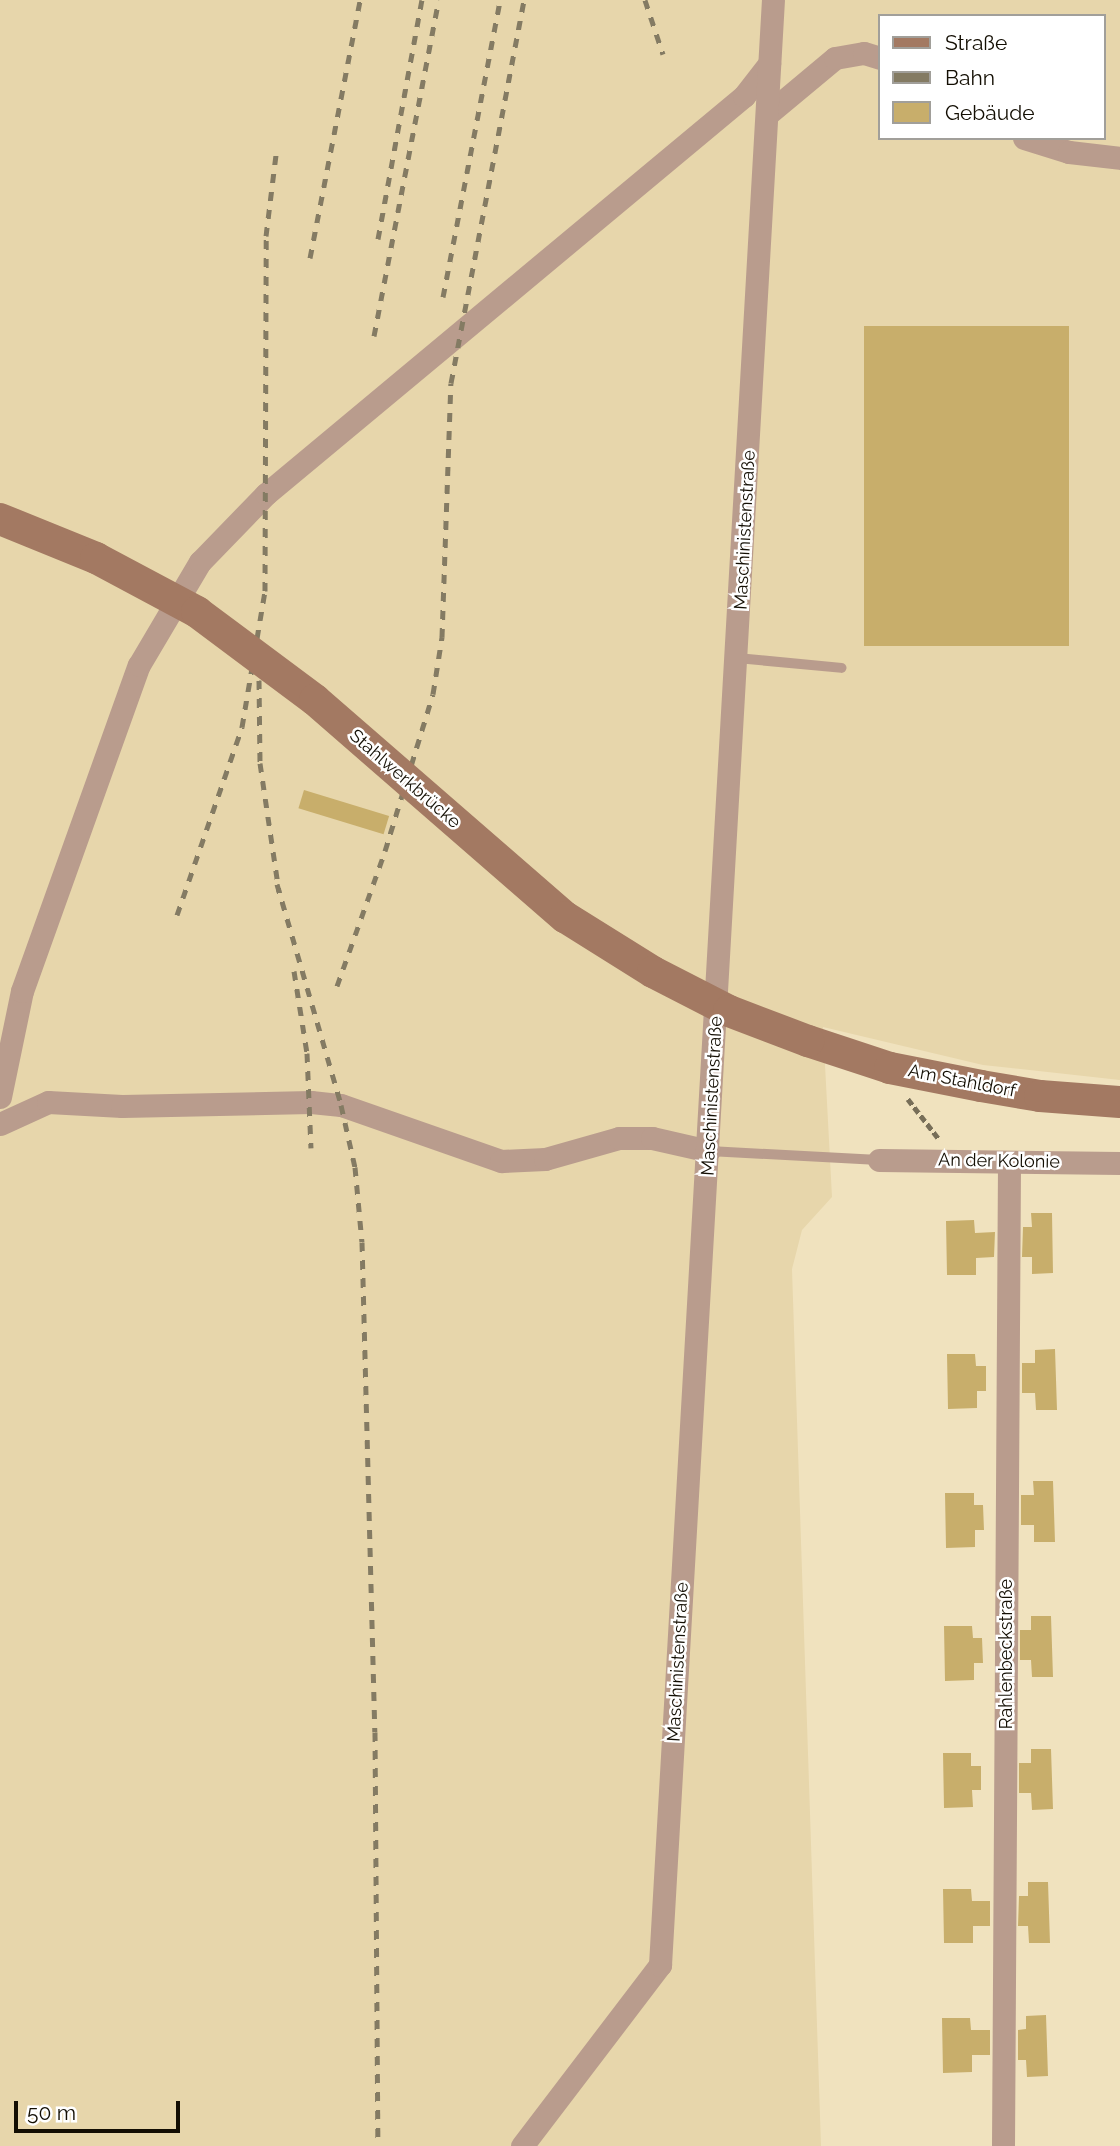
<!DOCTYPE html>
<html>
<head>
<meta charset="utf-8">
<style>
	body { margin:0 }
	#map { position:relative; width:1120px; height:2146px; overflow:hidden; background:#f0e2be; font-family:Raleway,sans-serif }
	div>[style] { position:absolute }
	.built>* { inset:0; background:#e7d6ab }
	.building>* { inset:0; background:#c8ae6b; transform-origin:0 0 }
	.path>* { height:4.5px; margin-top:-2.25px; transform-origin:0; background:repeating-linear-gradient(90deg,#776e58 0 7px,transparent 0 10.5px) }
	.service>* { height:10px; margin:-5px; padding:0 5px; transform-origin:5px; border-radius:5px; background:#b99c8d }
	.minor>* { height:23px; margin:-11.5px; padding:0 11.5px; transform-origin:11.5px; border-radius:11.5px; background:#b99c8d }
	.secondary>* { height:32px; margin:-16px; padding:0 16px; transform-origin:16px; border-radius:16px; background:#a37962 }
	.rail>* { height:5px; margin-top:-2.5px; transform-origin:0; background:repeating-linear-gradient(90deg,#847b63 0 9px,transparent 0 18px) }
	.secondary-bridge>* { height:32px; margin:-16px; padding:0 16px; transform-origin:16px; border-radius:16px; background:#a37962 }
	span { translate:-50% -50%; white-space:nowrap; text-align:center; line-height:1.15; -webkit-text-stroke:5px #fff; paint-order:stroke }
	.street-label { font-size:18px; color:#130e03 }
	.legend { position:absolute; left:878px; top:14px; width:228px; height:126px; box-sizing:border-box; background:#fff; border:2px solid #a19f9a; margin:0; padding:9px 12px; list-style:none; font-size:21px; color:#130e03 }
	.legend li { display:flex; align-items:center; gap:14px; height:35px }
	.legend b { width:35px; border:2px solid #a19f9a }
	.scale { position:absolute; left:14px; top:2101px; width:166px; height:32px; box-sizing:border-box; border:4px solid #130e03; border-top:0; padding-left:9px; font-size:21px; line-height:24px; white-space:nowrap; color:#130e03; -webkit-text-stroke:5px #fff; paint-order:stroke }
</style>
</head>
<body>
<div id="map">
	<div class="built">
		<div style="clip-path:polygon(evenodd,0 0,1120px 0,1120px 1080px,983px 1065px,823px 1027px,832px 1197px,802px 1230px,792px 1269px,821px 2146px,0 2146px,0 0,880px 16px,1104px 16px,1104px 138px,880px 138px,880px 16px)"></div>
	</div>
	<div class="building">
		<div style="left:1069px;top:326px;width:320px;height:205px;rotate:90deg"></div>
		<div style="left:304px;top:790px;width:89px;height:19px;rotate:17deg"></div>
		<div style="clip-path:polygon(1031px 1213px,1052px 1213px,1053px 1273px,1032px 1274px,1032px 1257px,1022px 1257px,1023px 1227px,1032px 1227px)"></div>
		<div style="clip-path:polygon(974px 1220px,975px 1233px,995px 1232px,994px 1257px,976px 1258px,976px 1275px,947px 1275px,946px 1221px)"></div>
		<div style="clip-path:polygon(1055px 1349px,1057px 1410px,1036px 1410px,1035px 1393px,1022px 1393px,1022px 1363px,1035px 1363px,1035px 1350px)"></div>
		<div style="clip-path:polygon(947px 1354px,975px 1354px,976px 1366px,986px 1366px,986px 1391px,977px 1391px,977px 1408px,948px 1409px)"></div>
		<div style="clip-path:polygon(1033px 1481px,1053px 1481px,1055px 1542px,1034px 1542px,1034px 1525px,1021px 1525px,1021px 1495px,1034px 1495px)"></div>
		<div style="clip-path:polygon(945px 1493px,974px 1493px,974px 1505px,983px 1505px,984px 1530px,975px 1530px,975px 1547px,946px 1548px)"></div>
		<div style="clip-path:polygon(1031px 1616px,1051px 1616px,1053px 1677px,1032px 1677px,1031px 1660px,1020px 1660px,1020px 1630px,1031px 1630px)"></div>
		<div style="clip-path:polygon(944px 1626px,972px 1626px,973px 1638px,982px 1638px,983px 1663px,974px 1663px,974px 1680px,945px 1681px)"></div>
		<div style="clip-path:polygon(1031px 1749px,1051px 1749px,1053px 1809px,1032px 1810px,1031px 1793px,1019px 1793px,1019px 1763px,1031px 1763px)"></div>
		<div style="clip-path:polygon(943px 1753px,971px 1753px,971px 1766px,981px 1766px,981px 1790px,972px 1790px,973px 1807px,944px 1808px)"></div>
		<div style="clip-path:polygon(1028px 1882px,1048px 1882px,1050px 1943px,1029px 1943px,1028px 1926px,1018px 1926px,1019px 1896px,1028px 1896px)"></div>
		<div style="clip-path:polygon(943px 1889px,971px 1889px,972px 1901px,990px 1901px,990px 1926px,973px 1926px,973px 1943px,944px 1943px)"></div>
		<div style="clip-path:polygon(1046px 2015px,1048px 2076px,1027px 2077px,1026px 2060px,1018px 2060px,1018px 2030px,1026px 2029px,1026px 2016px)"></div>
		<div style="clip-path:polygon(942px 2018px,970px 2018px,971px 2030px,990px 2030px,990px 2055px,972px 2055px,972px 2072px,943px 2073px)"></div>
	</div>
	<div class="path">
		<div style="left:908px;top:1099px;width:51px;rotate:52.2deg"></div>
	</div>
	<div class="service">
		<div style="left:737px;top:658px;width:105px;rotate:5.4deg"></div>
		<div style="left:709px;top:1151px;width:170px;rotate:3deg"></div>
	</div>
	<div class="minor">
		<div style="left:769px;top:113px;width:86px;rotate:-39.8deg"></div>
		<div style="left:835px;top:58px;width:29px;rotate:-10deg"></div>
		<div style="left:864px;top:53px;width:17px;rotate:17deg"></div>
		<div style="left:1024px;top:138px;width:47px;rotate:17.3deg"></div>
		<div style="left:1069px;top:152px;width:51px;rotate:6.7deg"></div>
		<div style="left:0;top:1097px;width:108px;rotate:-78.3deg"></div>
		<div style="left:22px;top:991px;width:346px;rotate:-70.3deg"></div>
		<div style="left:139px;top:665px;width:120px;rotate:-59.4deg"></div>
		<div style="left:200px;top:562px;width:95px;rotate:-45.9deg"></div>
		<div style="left:266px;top:494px;width:622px;rotate:-39.78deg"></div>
		<div style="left:744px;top:96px;width:41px;rotate:-52deg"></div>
		<div style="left:0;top:1124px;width:53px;rotate:-24.6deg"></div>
		<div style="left:48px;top:1102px;width:74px;rotate:3.1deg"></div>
		<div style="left:122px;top:1106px;width:189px;rotate:-1.2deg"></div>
		<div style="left:311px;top:1102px;width:30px;rotate:6deg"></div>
		<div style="left:341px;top:1105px;width:170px;rotate:19.3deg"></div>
		<div style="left:501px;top:1161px;width:44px;rotate:-2.6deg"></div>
		<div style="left:545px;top:1159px;width:77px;rotate:-15.8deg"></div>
		<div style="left:619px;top:1138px;width:33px"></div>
		<div style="left:652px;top:1138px;width:58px;rotate:12.8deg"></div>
		<div style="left:879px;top:1160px;width:241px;rotate:0.7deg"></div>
		<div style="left:522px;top:2146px;width:228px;rotate:-52.7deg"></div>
		<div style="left:660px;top:1965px;width:1968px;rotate:-86.71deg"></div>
		<div style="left:1003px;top:2146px;width:984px;rotate:-89.65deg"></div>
	</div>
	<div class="secondary">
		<div style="left:808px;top:1041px;width:86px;rotate:18.2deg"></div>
		<div style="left:890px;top:1068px;width:93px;rotate:11.2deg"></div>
		<div style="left:981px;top:1086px;width:60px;rotate:9.6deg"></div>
		<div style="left:1040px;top:1096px;width:80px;rotate:4.3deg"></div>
	</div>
	<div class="rail">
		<div style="left:645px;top:0;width:57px;rotate:71.6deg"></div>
		<div style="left:378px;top:239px;width:243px;rotate:-79.6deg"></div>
		<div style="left:310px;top:258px;width:263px;rotate:-79deg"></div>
		<div style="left:443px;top:297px;width:302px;rotate:-79.1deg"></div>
		<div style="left:374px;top:336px;width:342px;rotate:-79.1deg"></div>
		<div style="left:259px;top:680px;width:83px;rotate:89.3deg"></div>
		<div style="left:260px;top:763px;width:130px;rotate:81.6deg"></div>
		<div style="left:277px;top:884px;width:230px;rotate:73.8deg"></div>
		<div style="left:341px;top:1105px;width:64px;rotate:77.3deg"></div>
		<div style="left:355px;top:1167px;width:75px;rotate:84.7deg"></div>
		<div style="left:362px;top:1242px;width:490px;rotate:88.5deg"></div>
		<div style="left:375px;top:1732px;width:414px;rotate:89.6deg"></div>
		<div style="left:177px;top:915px;width:199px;rotate:-70.9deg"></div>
		<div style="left:242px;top:727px;width:138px;rotate:-80.4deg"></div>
		<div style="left:265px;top:591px;width:355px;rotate:-89.8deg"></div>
		<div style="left:266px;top:236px;width:82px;rotate:-83deg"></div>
		<div style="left:294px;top:971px;width:83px;rotate:81deg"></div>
		<div style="left:307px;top:1053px;width:95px;rotate:87.6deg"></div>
		<div style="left:337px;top:986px;width:143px;rotate:-70.4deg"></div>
		<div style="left:385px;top:851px;width:164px;rotate:-73deg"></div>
		<div style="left:433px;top:694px;width:58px;rotate:-81deg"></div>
		<div style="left:442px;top:637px;width:254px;rotate:-88deg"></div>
		<div style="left:451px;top:383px;width:390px;rotate:-79.2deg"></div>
	</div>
	<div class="secondary-bridge">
		<div style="left:0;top:519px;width:104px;rotate:22.1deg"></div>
		<div style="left:96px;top:558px;width:115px;rotate:28.1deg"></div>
		<div style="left:197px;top:612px;width:147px;rotate:36.7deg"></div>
		<div style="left:315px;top:700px;width:331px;rotate:41deg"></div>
		<div style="left:565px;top:917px;width:104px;rotate:32deg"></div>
		<div style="left:653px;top:972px;width:85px;rotate:27.2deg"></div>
		<div style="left:729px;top:1011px;width:85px;rotate:20.8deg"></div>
	</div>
	<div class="street-label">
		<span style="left:745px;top:530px;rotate:-87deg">Maschinistenstraße</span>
		<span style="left:405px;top:779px;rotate:41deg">Stahlwerkbrücke</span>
		<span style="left:962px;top:1081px;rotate:11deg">Am Stahldorf</span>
		<span style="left:712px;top:1096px;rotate:-87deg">Maschinistenstraße</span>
		<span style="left:999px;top:1161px;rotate:1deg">An der Kolonie</span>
		<span style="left:1006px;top:1654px;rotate:-90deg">Rahlenbeckstraße</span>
		<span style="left:678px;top:1662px;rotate:-87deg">Maschinistenstraße</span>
	</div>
	<ul class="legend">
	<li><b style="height:9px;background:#a37962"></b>Straße</li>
	<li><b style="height:9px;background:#847b63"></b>Bahn</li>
	<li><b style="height:19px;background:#c8ae6b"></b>Gebäude</li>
	</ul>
	<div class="scale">50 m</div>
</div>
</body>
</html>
